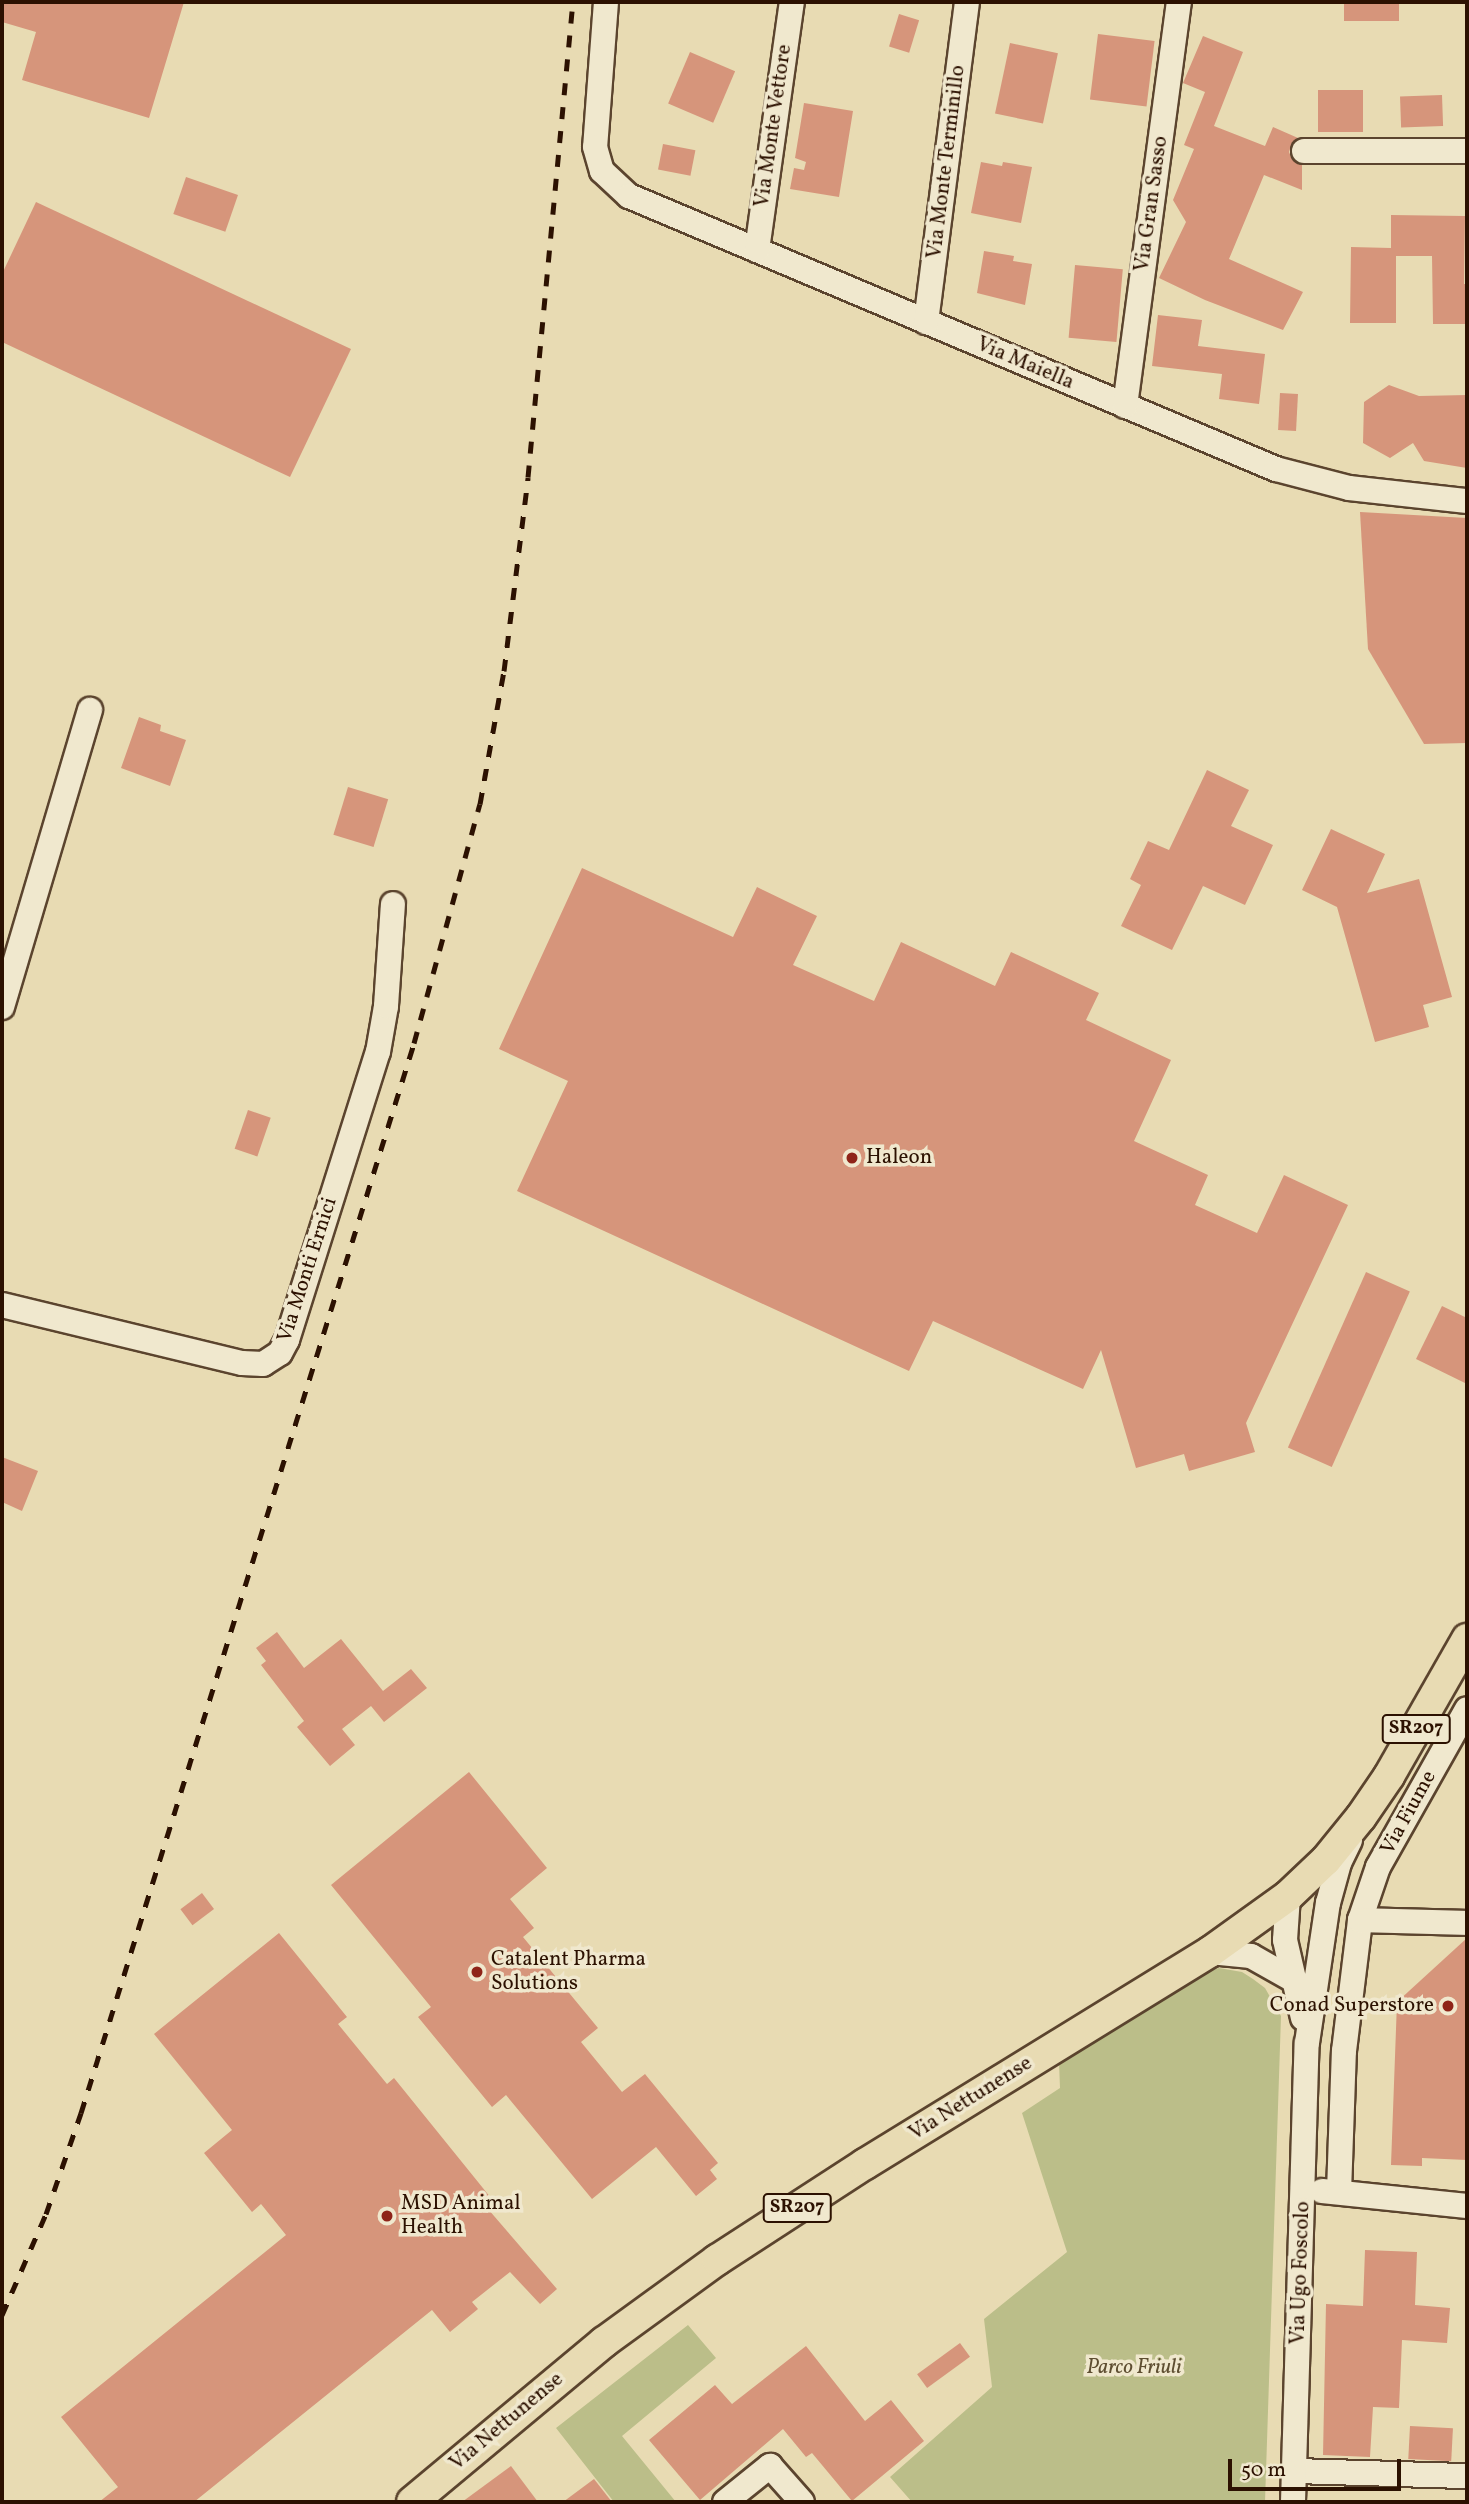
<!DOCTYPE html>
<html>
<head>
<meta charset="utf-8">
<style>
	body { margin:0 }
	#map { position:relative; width:1469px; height:2504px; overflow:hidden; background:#e8dbb3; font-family:Vollkorn,serif }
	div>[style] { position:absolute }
	.green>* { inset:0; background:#bbbe89 }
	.building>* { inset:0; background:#d6957b; transform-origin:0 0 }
	.roads { filter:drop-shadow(2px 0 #5b442e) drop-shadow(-2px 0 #5b442e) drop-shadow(0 2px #5b442e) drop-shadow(0 -2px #5b442e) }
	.minor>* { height:24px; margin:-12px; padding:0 12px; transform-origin:12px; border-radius:12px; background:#f0e8ce }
	.major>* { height:30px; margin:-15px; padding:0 15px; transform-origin:15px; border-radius:15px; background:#e8dbb3 }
	.rail>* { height:5px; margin-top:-2.5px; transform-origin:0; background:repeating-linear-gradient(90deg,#2c1101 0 12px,transparent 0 24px) }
	.dots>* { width:19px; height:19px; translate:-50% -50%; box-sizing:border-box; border:4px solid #f0e8ce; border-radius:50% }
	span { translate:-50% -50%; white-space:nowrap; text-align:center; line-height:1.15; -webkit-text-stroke:7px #f0e8ce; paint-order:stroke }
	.shield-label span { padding:2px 5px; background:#f0e8ce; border:2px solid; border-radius:5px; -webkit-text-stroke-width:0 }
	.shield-label { font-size:19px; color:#2c1101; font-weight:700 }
	.street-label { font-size:21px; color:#2c1101 }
	.poi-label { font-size:21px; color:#2c1101 }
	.left { translate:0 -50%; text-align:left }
	.right { translate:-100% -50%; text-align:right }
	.park-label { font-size:21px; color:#5e4e31; font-style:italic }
	.frame { position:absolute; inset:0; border:4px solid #2c1101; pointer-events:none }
	.scale { position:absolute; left:1228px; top:2459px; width:173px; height:32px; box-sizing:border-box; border:4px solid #2c1101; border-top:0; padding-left:9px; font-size:21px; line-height:24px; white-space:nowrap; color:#2c1101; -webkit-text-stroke:5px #f0e8ce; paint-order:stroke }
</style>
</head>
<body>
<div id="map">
	<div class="green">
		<div style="clip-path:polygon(1219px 1968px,1242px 1972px,1253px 1979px,1265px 1988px,1281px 2016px,1265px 2502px,912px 2502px,890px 2477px,992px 2387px,984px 2319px,1067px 2252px,1022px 2113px,1060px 2088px,1059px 2062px,1209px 1971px)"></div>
		<div style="clip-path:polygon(688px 2325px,716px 2358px,622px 2436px,676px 2502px,614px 2502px,556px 2428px)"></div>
	</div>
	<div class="building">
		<div style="clip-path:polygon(2px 2px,184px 2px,149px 118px,22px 80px,36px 32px,2px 22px)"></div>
		<div style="left:1344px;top:2px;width:55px;height:19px"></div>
		<div style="left:899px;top:14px;width:21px;height:34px;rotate:17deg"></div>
		<div style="left:1098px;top:34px;width:57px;height:66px;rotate:7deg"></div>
		<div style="clip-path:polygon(1203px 36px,1243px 52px,1214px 126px,1265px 146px,1273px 127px,1298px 138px,1292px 143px,1289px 152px,1292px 159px,1302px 165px,1302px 190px,1264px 175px,1229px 259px,1303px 292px,1283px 330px,1205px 300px,1159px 278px,1186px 222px,1173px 200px,1194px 149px,1184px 145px,1205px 92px,1183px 83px)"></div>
		<div style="left:1010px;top:43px;width:49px;height:72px;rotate:12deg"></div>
		<div style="left:690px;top:52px;width:49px;height:56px;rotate:23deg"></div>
		<div style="left:1318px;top:90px;width:45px;height:42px"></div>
		<div style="left:1442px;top:95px;width:31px;height:42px;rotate:88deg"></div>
		<div style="clip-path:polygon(804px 103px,853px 111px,839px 197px,790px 189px,794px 168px,804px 170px,806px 162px,795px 158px)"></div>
		<div style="left:663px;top:144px;width:33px;height:26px;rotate:11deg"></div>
		<div style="clip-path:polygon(981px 162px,1002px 166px,1003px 162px,1032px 167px,1021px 223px,971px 213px)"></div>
		<div style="left:186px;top:177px;width:55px;height:39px;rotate:19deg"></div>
		<div style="clip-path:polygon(36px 202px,351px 349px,290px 477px,2px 342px,2px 274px)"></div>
		<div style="clip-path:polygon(1391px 215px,1465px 216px,1464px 284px,1467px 284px,1467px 324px,1433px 324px,1432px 256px,1396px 256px,1396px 323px,1350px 323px,1351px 247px,1391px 248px)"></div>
		<div style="clip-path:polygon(984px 251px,1014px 256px,1013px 261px,1032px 264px,1025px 305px,977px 293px)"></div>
		<div style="left:1075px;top:265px;width:48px;height:73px;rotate:5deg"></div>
		<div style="clip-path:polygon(1158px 315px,1202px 320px,1198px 346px,1265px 354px,1259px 404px,1219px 399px,1222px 374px,1152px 366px)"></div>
		<div style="clip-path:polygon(1389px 385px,1419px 396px,1467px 395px,1467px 468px,1424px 461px,1413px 443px,1390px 458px,1363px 443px,1364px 402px)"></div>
		<div style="left:1280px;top:393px;width:18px;height:37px;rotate:3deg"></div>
		<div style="clip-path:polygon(1360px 512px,1467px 518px,1467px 743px,1424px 744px,1368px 649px)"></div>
		<div style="clip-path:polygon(139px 717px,161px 725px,160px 731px,186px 740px,170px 786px,121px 768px)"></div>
		<div style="clip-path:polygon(1207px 770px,1249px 790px,1231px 826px,1273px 845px,1245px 905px,1203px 886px,1172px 950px,1121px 926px,1141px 885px,1130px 879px,1148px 841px,1169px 850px)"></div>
		<div style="left:348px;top:787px;width:42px;height:50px;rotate:17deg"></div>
		<div style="clip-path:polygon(1331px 829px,1385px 854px,1367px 893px,1419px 879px,1452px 997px,1423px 1005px,1429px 1027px,1375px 1042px,1337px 907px,1302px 890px)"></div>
		<div style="clip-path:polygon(582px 868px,733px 937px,757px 887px,817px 916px,793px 965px,874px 1001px,901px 942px,995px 986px,1011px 952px,1099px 993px,1086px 1020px,1171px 1060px,1134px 1141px,1208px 1175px,1195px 1205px,1257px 1233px,1284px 1175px,1348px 1205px,1246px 1423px,1255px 1452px,1189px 1471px,1184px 1454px,1136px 1468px,1101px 1350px,1083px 1389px,933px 1321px,909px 1371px,517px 1191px,568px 1081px,499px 1049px)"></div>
		<div style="left:248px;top:1110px;width:24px;height:41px;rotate:19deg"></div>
		<div style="left:1366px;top:1272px;width:48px;height:192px;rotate:24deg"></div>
		<div style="clip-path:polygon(1442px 1306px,1467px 1318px,1467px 1384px,1416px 1359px)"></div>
		<div style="clip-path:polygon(2px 1457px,38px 1471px,22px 1511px,2px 1502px)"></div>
		<div style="clip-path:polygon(277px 1632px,304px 1668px,341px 1639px,383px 1691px,411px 1669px,427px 1688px,384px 1722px,371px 1706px,342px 1729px,355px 1745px,330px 1766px,297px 1727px,304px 1721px,261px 1665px,266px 1661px,256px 1648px)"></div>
		<div style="clip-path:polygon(469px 1772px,547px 1868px,510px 1899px,534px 1928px,523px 1937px,598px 2028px,581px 2042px,622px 2092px,645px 2074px,718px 2163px,710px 2170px,717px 2179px,696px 2196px,656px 2147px,592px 2199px,506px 2095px,492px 2107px,418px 2017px,431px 2007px,331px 1885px)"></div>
		<div style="left:202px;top:1893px;width:20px;height:27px;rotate:53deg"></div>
		<div style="clip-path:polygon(279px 1933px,347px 2017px,338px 2024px,387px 2084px,394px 2078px,495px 2203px,488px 2209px,557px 2289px,540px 2304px,510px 2272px,472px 2302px,478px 2309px,450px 2332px,432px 2310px,194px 2502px,99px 2502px,118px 2487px,61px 2417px,286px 2235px,261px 2204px,252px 2212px,204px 2153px,232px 2130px,154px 2034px)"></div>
		<div style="clip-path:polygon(1467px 1938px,1467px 2160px,1422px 2158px,1422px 2166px,1391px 2165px,1397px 2002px)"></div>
		<div style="clip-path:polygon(1365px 2250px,1417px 2252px,1415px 2305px,1450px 2308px,1447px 2343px,1402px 2340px,1399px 2408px,1373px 2407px,1370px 2457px,1323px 2455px,1326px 2304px,1363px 2306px)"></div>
		<div style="left:960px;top:2343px;width:17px;height:53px;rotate:54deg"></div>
		<div style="clip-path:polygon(806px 2346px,865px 2421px,891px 2400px,924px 2441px,852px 2501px,812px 2453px,806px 2457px,783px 2429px,700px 2500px,649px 2440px,715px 2385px,732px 2404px)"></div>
		<div style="left:1410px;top:2426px;width:43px;height:33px;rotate:3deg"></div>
		<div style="clip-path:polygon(511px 2466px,538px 2502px,462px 2502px)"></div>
		<div style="clip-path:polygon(594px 2479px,612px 2502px,563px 2502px)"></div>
	</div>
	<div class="roads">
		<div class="minor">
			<div style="left:606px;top:2px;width:145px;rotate:94.3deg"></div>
			<div style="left:595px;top:147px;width:25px;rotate:74deg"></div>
			<div style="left:602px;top:171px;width:37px;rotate:43deg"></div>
			<div style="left:629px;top:196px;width:702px;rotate:22.88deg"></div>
			<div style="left:1276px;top:469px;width:75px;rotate:14.6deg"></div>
			<div style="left:1349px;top:488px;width:119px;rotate:6.3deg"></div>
			<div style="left:1304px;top:151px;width:163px"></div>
			<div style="left:757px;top:250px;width:250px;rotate:-82deg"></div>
			<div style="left:926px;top:322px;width:323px;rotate:-82.7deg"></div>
			<div style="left:1125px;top:406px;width:408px;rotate:-82.4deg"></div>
			<div style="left:2px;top:1007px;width:310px;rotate:-73.5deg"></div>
			<div style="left:2px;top:1305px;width:247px;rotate:13.6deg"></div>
			<div style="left:242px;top:1363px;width:21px;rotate:3deg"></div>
			<div style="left:263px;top:1364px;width:20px;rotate:-33deg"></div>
			<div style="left:280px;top:1353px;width:15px;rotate:-62deg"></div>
			<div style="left:287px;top:1340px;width:302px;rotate:-72.5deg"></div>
			<div style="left:378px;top:1052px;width:47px;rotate:-80.1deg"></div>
			<div style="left:386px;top:1006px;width:102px;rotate:-86.1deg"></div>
			<div style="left:1288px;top:1896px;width:44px;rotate:93.9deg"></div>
			<div style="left:1285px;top:1940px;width:80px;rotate:77deg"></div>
			<div style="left:1360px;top:1920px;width:56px;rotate:-71.2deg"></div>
			<div style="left:1378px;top:1867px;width:181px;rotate:-60.6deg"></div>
			<div style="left:1210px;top:1952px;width:41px;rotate:5.6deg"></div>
			<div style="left:1251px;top:1956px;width:53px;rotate:29.5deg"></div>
			<div style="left:1322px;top:2191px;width:146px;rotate:5.9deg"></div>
			<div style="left:1339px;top:2192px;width:141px;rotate:-88deg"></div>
			<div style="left:1344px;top:2051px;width:132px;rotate:-83deg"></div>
			<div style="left:1360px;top:1920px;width:107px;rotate:1.6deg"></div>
			<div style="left:1295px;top:2471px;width:172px;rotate:1.7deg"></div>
			<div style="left:725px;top:2502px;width:58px;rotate:-38.7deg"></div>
			<div style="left:770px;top:2466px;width:48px;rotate:48.4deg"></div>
			<div style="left:1293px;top:2502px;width:459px;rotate:-88.3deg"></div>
			<div style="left:1307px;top:2043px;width:142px;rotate:-81.5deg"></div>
			<div style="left:1328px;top:1903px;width:41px;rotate:-74.6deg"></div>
			<div style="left:1339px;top:1863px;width:25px;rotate:-64deg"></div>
		</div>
		<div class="major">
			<div style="left:412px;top:2502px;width:250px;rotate:-39.8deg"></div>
			<div style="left:604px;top:2342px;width:140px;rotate:-36deg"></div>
			<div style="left:717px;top:2260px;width:176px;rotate:-33deg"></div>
			<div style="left:865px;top:2164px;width:405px;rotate:-31.6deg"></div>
			<div style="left:1210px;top:1952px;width:96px;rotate:-35.7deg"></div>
			<div style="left:1288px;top:1896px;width:52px;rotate:-43.5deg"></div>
			<div style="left:1326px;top:1860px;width:55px;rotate:-50.9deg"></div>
			<div style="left:1361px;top:1817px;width:50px;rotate:-55.7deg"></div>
			<div style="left:1389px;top:1776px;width:158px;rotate:-60.3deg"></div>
		</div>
	</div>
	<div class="rail">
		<div style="left:2px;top:2315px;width:110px;rotate:-66.5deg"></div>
		<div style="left:46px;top:2214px;width:107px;rotate:-70.9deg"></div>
		<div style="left:81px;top:2113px;width:1121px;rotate:-72.71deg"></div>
		<div style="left:414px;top:1043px;width:248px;rotate:-74.6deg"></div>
		<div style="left:480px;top:804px;width:135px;rotate:-79.8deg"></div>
		<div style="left:504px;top:671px;width:195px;rotate:-82.9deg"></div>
		<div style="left:528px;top:477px;width:477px;rotate:-84.6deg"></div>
	</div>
	<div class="dots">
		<div style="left:852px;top:1158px;background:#8f2418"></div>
		<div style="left:477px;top:1972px;background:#8f2418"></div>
		<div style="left:1448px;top:2006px;background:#8f2418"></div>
		<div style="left:387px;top:2216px;background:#8f2418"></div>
	</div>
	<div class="shield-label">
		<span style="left:1416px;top:1729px">SR207</span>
		<span style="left:797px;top:2208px">SR207</span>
	</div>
	<div class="street-label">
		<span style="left:774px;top:126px;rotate:-82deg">Via Monte Vettore</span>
		<span style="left:947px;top:162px;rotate:-83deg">Via Monte Terminillo</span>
		<span style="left:1152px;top:204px;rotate:-82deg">Via Gran Sasso</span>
		<span style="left:1025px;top:364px;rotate:23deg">Via Maiella</span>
		<span style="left:308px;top:1270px;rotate:-72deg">Via Monti Ernici</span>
		<span style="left:1409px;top:1813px;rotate:-61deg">Via Fiume</span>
		<span style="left:971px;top:2099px;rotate:-32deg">Via Nettunense</span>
		<span style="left:1301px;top:2273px;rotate:-88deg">Via Ugo Foscolo</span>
		<span style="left:507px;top:2422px;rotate:-40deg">Via Nettunense</span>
	</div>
	<div class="poi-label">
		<span class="left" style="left:866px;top:1158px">Haleon</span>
		<span class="left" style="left:491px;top:1972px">Catalent Pharma<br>Solutions</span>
		<span class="right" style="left:1434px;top:2006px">Conad Superstore</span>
		<span class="left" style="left:401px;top:2216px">MSD Animal<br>Health</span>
	</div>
	<div class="park-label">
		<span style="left:1134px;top:2368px">Parco Friuli</span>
	</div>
	<div class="frame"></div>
	<div class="scale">50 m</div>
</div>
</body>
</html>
